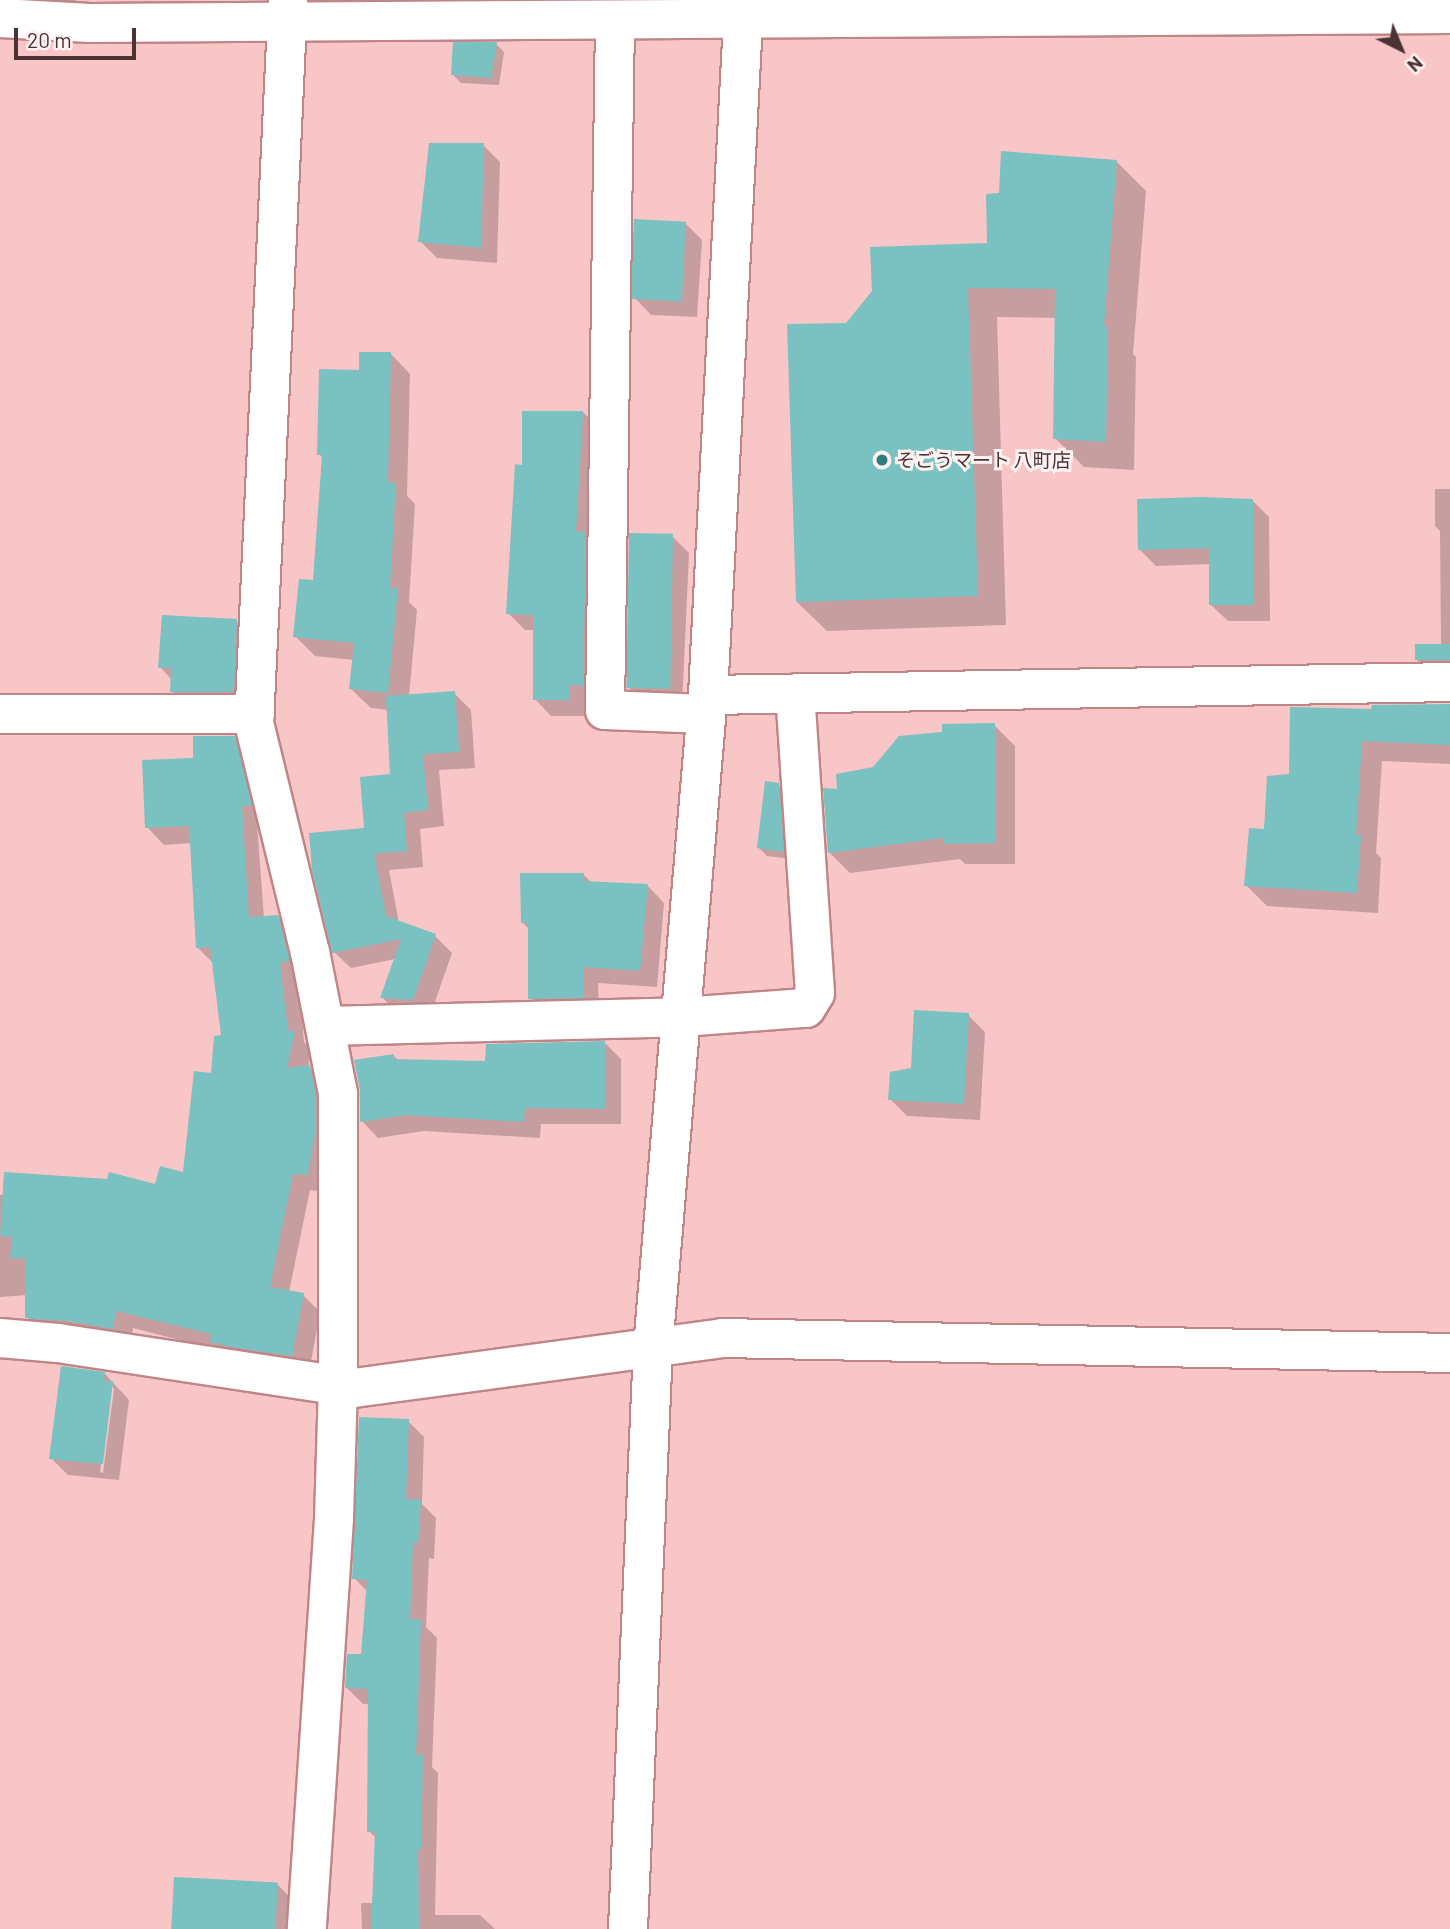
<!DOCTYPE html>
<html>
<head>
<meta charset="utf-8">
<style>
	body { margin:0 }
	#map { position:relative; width:1450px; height:1929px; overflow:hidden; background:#f8c6c7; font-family:Barlow,"Noto Sans JP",sans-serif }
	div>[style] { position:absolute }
	.shadow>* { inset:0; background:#0003 }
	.building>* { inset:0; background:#7ac1c2; transform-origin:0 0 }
	.roads { filter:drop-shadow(2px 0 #bf8587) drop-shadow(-2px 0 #bf8587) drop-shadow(0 2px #bf8587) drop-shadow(0 -2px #bf8587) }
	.minor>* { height:38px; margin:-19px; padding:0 19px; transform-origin:19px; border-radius:19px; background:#fff }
	.tertiary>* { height:38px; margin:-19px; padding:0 19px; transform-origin:19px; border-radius:19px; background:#fff }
	.dots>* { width:19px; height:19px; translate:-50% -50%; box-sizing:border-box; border:4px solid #fff2f2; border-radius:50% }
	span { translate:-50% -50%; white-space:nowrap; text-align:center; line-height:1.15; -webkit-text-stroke:6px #fff2f2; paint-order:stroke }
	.poi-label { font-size:19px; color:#4b3334 }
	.left { translate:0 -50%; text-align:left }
	.north { position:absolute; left:1366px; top:14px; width:70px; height:70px; -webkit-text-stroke:5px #fff2f2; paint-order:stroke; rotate:137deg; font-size:19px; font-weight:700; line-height:28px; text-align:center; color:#4b3334 }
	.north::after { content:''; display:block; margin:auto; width:24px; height:32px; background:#4b3334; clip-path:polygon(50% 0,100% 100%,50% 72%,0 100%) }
	.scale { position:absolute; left:14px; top:28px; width:122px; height:32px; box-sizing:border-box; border:4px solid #4b3334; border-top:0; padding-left:9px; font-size:21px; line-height:24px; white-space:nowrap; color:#4b3334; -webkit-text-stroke:5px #fff2f2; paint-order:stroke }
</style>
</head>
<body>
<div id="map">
	<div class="shadow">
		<div style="clip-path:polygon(0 0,76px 0,76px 23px)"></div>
		<div style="clip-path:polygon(496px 44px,504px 52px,499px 85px,461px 83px,453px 75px)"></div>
		<div style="clip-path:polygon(483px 145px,500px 162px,497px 263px,437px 258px,420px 241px)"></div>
		<div style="clip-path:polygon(1116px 161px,1146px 191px,1133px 354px,1136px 357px,1134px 470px,1084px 467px,1055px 438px,1057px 318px,997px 317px,1006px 625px,827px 631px,797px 602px,847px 324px,989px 245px)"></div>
		<div style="clip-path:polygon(685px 223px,702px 240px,697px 317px,651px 315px,635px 298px)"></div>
		<div style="clip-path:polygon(391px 354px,410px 374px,407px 496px,415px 504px,409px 602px,417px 610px,409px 696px,454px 693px,471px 710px,475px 768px,439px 770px,444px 826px,420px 829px,423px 867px,389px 870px,399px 923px,435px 936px,452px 953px,430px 1016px,398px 1014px,382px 997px,395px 959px,351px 968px,334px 952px,392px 776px,388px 710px,371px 708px,351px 689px,354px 660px,315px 656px,295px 636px,315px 582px,323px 458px,319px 454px,360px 371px)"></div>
		<div style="clip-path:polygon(583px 412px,599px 429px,586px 716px,551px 716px,535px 699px,535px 630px,525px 630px,508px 613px)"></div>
		<div style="clip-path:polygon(1435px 489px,1450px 489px,1450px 681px,1438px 681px,1417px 660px,1441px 646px,1440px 531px,1435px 526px)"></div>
		<div style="clip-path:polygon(1252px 500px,1269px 517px,1270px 621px,1228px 621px,1211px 605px,1211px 564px,1156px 566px,1139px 549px)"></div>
		<div style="clip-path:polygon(672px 536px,689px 553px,682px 706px,646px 704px,629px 688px)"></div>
		<div style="clip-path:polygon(236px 621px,253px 637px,250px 708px,188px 708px,172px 691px,172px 680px,160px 667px)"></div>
		<div style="clip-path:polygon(1450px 706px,1450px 764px,1382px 761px,1376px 853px,1381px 858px,1378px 913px,1267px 906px,1246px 885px,1291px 776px,1373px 711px)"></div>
		<div style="clip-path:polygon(994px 725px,1015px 746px,1015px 864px,965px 864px,960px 859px,850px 873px,829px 852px,839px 791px)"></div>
		<div style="clip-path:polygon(234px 738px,252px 755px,264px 918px,278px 917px,295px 935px,304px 1042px,311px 1049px,308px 1067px,327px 1085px,325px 1192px,310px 1190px,289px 1292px,303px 1295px,320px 1312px,309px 1373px,133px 1328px,130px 1346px,44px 1335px,27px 1317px,27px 1295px,0 1297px,0 1195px,157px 1186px,184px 1174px,223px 1037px,214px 964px,197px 947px,192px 843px,164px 845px,147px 827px,195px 759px)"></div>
		<div style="clip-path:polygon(778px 785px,786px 793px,791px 859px,767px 856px,759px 848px)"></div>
		<div style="clip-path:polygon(583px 874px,592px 883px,648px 886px,664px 903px,657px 987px,598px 983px,599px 1014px,547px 1015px,530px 998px,530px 930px,522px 922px)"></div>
		<div style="clip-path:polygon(968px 1015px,985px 1032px,980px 1120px,907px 1116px,890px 1099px,913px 1069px)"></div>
		<div style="clip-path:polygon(605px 1043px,621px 1059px,621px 1124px,541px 1124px,540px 1138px,424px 1131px,378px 1138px,362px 1121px,394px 1056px,398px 1060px,486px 1062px)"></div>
		<div style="clip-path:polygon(evenodd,105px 1374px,129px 1400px,119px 1480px,68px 1475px,51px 1458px,105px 1374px,111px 1385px,114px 1389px,103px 1473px,100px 1472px,111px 1385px)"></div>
		<div style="clip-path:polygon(408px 1421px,424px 1437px,422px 1504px,436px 1518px,434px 1559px,429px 1558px,426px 1627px,437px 1638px,432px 1767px,438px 1773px,435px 1915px,480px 1915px,495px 1929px,362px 1929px,361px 1903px,374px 1903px,377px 1839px,369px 1831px,370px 1704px,363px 1704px,347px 1688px,362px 1656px,368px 1592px,354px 1578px)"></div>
		<div style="clip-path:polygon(277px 1884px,296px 1903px,295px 1929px,173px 1929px)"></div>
	</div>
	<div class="building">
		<div style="clip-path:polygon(453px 42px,497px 42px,491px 78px,451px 75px)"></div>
		<div style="clip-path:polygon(429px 143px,484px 143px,481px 248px,418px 242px)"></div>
		<div style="clip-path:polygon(1001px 151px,1117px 160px,1104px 326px,1108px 326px,1106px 442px,1053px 439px,1055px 289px,968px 288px,978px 596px,796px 602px,787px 324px,846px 323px,872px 291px,870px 247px,987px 243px,986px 194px,999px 193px)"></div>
		<div style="left:634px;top:219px;width:52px;height:80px;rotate:3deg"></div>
		<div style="clip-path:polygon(359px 352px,391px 352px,388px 482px,396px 483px,390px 588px,398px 588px,388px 693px,349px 689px,354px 643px,293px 637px,299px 579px,313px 580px,322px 455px,317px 455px,319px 369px,359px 370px)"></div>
		<div style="clip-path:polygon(522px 411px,583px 411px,576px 532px,586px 532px,583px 686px,570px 685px,570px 700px,533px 700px,533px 615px,506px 614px,515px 464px,522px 465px)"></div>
		<div style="clip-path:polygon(1202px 497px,1253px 499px,1254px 605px,1209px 605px,1209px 548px,1138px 550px,1137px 499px)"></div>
		<div style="left:629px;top:533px;width:44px;height:155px;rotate:1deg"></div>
		<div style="clip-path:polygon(162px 615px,237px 619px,234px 692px,170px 692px,171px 668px,158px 668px)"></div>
		<div style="left:1450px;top:644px;width:16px;height:35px;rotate:90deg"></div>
		<div style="clip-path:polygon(455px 691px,459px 752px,423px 754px,428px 810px,404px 813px,407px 851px,374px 854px,386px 916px,436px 934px,413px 1000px,380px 998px,401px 939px,332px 953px,312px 869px,309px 833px,364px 828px,360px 777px,390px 774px,386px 696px)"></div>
		<div style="clip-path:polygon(1450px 704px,1450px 745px,1362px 741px,1356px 835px,1361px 835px,1357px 893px,1244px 886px,1249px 828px,1264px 829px,1267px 776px,1289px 774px,1290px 707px,1371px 709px,1372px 705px)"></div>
		<div style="clip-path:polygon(995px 723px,995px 843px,943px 844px,943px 838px,828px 853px,823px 788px,837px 789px,836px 774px,873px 767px,899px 736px,942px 732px,942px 724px)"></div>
		<div style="clip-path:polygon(193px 736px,235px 736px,252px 805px,242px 806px,249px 917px,278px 915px,290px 961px,280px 963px,288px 1031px,295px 1030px,287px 1068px,310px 1065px,316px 1096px,316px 1128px,308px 1175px,293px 1174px,270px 1287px,304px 1293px,292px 1356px,231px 1347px,210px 1342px,211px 1334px,116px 1311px,113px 1329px,67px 1321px,25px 1318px,25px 1259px,10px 1258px,12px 1237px,0 1236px,4px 1172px,107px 1179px,109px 1172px,155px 1184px,160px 1166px,183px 1172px,194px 1071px,211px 1073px,214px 1036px,221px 1035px,210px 947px,196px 948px,189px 826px,145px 828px,142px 760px,193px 758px)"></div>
		<div style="clip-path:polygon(765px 781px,779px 783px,784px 852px,757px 848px)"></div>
		<div style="clip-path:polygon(520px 873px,584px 873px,584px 881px,648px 884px,640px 971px,583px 967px,583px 998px,528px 999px,528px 923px,521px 923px)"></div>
		<div style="clip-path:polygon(914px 1010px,969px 1013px,964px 1104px,888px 1100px,890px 1072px,911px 1068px)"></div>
		<div style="clip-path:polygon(605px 1041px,605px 1109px,525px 1108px,524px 1122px,406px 1115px,360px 1122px,360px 1090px,354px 1060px,394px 1054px,393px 1059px,485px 1061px,486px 1044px)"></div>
		<div style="clip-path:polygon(61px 1366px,105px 1372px,104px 1381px,113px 1381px,103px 1464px,49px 1459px)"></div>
		<div style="clip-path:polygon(359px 1417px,409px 1419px,406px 1499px,421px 1500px,418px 1543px,413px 1543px,410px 1619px,421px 1620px,416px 1755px,423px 1755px,421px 1849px,418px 1849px,419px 1929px,371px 1929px,375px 1832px,367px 1832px,368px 1689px,345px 1688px,347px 1654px,361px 1654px,367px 1580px,352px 1579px)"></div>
		<div style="left:174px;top:1877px;width:104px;height:52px;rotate:3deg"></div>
	</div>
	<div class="roads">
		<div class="minor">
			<div style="left:288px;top:0;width:724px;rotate:92.69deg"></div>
			<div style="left:254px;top:723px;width:236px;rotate:76.3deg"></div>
			<div style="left:310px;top:952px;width:145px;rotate:78.8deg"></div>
			<div style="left:338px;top:1094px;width:290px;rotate:90deg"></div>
			<div style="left:338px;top:1384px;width:135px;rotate:91.7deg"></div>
			<div style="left:334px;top:1519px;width:411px;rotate:93.8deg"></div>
			<div style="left:0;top:18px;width:90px;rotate:3.2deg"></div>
			<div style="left:90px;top:23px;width:1360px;rotate:-0.38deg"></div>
			<div style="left:615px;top:20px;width:690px;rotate:90.83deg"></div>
			<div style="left:605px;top:710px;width:101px;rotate:2.3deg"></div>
			<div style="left:708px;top:695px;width:742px;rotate:-1deg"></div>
			<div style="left:0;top:714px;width:255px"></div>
			<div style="left:325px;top:1026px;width:357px;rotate:-1.4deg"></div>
			<div style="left:682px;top:1017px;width:124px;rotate:-4.2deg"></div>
			<div style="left:806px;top:1008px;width:17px;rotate:-59deg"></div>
			<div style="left:815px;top:993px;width:300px;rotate:-93.8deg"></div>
			<div style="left:0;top:1338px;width:58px;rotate:4.9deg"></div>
			<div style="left:58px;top:1343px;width:299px;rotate:8.6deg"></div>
			<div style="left:354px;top:1388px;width:371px;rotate:-7.7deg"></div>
			<div style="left:722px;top:1338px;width:728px;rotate:1.18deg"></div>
		</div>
		<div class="tertiary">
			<div style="left:628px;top:1929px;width:582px;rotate:-87.54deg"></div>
			<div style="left:653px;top:1348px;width:655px;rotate:-85.19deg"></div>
			<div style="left:708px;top:695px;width:696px;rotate:-87.03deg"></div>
		</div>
	</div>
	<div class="dots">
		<div style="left:882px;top:460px;background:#327b7c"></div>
	</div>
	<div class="poi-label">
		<span class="left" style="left:896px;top:460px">そごうマート 八町店</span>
	</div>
	<div class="north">N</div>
	<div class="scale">20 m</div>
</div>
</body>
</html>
